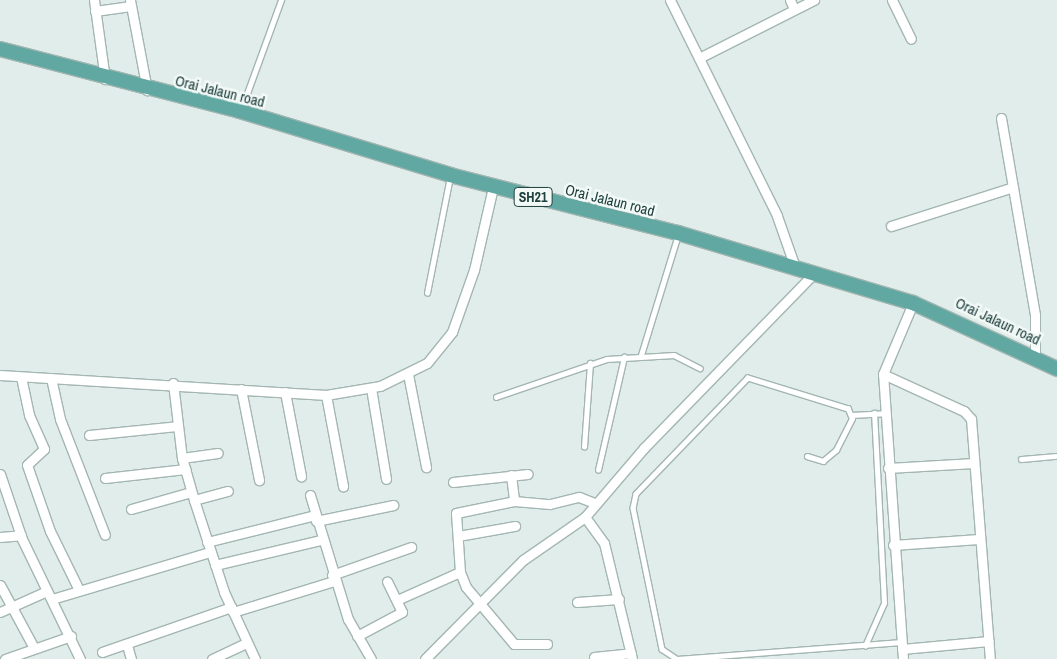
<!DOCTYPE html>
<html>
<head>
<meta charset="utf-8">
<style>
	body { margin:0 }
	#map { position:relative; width:1057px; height:659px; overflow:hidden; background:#e1edea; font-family:"Archivo Narrow",sans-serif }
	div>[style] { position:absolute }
	.roads { filter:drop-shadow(1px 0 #a3b6b2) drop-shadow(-1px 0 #a3b6b2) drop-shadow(0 1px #a3b6b2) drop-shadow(0 -1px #a3b6b2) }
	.service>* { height:4.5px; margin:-2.25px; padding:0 2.25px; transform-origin:2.25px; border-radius:2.25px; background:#fff }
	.minor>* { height:9px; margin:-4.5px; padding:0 4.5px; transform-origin:4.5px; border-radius:4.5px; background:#fff }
	.primary>* { height:14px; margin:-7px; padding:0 7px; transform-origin:7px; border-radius:7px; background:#60a8a1 }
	span { translate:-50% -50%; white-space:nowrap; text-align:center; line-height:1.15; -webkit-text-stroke:5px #f2f9f7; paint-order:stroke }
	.shield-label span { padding:1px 4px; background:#f2f9f7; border:1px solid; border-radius:4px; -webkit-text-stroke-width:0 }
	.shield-label { font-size:14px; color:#1f403c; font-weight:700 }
	.street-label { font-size:15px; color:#1f403c }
</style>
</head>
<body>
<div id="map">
	<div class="roads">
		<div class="service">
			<div style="left:241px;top:110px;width:117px;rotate:-70deg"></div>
			<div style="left:427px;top:293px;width:118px;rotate:-78.8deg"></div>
			<div style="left:641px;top:355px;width:126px;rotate:-72.9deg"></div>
			<div style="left:496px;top:397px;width:117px;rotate:-18.9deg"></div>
			<div style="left:607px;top:359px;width:67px;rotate:-3.4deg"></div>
			<div style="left:674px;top:355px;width:29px;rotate:27deg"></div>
			<div style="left:851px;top:415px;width:34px;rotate:-3deg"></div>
			<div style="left:584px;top:447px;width:84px;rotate:-85.9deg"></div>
			<div style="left:807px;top:456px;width:17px;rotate:17deg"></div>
			<div style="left:823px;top:461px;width:17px;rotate:-40deg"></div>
			<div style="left:836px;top:450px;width:35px;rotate:-63deg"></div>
			<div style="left:852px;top:419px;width:11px;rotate:-112deg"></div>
			<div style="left:848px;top:409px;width:105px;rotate:-162.8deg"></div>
			<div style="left:748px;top:378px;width:161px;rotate:134deg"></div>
			<div style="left:636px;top:494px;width:14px;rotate:102deg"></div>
			<div style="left:633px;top:508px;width:144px;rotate:78.4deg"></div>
			<div style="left:662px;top:649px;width:18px;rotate:34deg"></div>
			<div style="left:677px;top:659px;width:225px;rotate:-4.3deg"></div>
			<div style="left:1021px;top:459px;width:36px;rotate:-5deg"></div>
			<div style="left:598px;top:470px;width:116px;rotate:-77deg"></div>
			<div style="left:865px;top:646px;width:47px;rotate:-66.2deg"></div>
			<div style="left:884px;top:603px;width:190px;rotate:-93deg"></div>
		</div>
		<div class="minor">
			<div style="left:94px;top:0;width:80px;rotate:82.1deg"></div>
			<div style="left:130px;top:0;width:92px;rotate:79.3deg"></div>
			<div style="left:670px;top:0;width:241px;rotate:63.6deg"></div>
			<div style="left:777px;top:216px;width:57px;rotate:70.6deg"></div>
			<div style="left:790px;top:0;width:10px;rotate:66deg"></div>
			<div style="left:892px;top:0;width:43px;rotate:64deg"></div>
			<div style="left:95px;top:11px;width:36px;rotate:-8deg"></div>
			<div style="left:699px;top:58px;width:129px;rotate:-26.8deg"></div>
			<div style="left:1001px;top:118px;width:200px;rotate:80.2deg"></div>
			<div style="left:1035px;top:315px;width:40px;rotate:90deg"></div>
			<div style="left:891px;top:226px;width:128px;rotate:-17.7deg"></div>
			<div style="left:408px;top:374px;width:95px;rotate:79deg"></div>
			<div style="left:883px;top:374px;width:89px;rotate:24.6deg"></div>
			<div style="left:964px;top:411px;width:11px;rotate:49deg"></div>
			<div style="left:971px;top:419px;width:241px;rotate:85.5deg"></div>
			<div style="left:0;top:375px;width:327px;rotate:3.5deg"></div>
			<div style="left:326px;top:395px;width:55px;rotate:-9.5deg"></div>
			<div style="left:380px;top:386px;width:52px;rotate:-26.1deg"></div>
			<div style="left:427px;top:363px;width:40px;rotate:-51deg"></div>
			<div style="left:452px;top:332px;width:66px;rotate:-70.5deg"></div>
			<div style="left:474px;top:270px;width:85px;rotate:-77.1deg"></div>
			<div style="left:21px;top:377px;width:39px;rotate:78deg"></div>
			<div style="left:29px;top:415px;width:37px;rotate:66deg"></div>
			<div style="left:44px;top:449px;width:23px;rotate:137deg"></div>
			<div style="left:27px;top:465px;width:70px;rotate:70.8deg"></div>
			<div style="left:50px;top:531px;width:64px;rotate:63.8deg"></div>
			<div style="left:51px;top:378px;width:42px;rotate:77.6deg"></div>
			<div style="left:60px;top:419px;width:124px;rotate:68.8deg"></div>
			<div style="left:173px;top:383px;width:76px;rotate:83.2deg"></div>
			<div style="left:182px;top:458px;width:44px;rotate:74.1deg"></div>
			<div style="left:194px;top:500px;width:97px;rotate:71.9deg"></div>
			<div style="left:224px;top:592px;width:74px;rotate:65.2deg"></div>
			<div style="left:371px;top:388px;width:92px;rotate:80.6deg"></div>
			<div style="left:241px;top:389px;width:93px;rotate:78.8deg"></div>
			<div style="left:285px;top:392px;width:86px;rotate:79.2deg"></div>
			<div style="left:326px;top:395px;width:93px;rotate:79.4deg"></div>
			<div style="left:89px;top:435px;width:88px;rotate:-5.8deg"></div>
			<div style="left:182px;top:458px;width:36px;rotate:-8deg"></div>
			<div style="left:888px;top:468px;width:86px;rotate:-3.3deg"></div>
			<div style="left:0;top:474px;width:69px;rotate:71.3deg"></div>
			<div style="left:22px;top:539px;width:133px;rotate:64.2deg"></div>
			<div style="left:511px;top:475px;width:26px;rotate:83deg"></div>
			<div style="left:105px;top:478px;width:81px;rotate:-6.4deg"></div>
			<div style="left:453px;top:482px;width:75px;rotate:-6.1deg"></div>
			<div style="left:310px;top:495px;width:130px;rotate:73deg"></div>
			<div style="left:348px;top:619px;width:46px;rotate:60.1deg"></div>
			<div style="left:194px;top:500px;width:35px;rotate:-15deg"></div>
			<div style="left:131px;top:509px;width:62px;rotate:-15.8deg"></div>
			<div style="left:585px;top:517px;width:32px;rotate:54deg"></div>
			<div style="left:604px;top:543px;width:119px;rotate:76.4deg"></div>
			<div style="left:316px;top:521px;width:79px;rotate:-11.7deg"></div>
			<div style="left:458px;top:536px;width:58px;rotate:-10deg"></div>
			<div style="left:0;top:537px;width:21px;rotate:-5deg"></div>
			<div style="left:207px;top:542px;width:111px;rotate:-14deg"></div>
			<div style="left:893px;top:545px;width:86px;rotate:-4deg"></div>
			<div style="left:215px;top:565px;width:109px;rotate:-13.3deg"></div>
			<div style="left:332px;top:575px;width:84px;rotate:-19.5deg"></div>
			<div style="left:0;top:585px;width:72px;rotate:61.6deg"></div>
			<div style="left:52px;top:599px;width:165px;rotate:-16.6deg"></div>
			<div style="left:397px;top:600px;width:69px;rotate:-24deg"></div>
			<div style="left:577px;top:602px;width:42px;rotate:-4.1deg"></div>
			<div style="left:0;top:612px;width:51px;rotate:-24.1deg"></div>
			<div style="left:233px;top:612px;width:106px;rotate:-17.1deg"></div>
			<div style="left:357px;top:636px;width:51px;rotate:-28.1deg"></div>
			<div style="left:402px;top:612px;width:34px;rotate:-116deg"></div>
			<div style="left:547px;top:644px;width:33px;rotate:180deg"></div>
			<div style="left:514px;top:644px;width:75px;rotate:-130.1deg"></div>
			<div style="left:466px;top:587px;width:16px;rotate:-112deg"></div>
			<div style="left:460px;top:572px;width:59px;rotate:-93.9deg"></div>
			<div style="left:456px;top:513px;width:59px;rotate:-11.7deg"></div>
			<div style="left:514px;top:501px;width:36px;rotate:5deg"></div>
			<div style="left:550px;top:504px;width:30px;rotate:-14deg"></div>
			<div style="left:579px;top:497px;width:17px;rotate:21deg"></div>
			<div style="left:127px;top:645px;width:15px;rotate:74deg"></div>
			<div style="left:902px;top:649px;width:87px;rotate:-5.3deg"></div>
			<div style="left:102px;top:652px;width:137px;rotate:-19.2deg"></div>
			<div style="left:594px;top:657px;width:37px;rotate:-6deg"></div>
			<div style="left:5px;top:659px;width:70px;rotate:-19.2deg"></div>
			<div style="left:212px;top:659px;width:38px;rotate:-25deg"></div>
			<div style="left:425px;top:659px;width:139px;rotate:-45.3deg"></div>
			<div style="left:523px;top:560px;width:75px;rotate:-34.7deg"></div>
			<div style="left:585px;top:517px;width:91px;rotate:-49.5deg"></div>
			<div style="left:644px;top:448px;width:243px;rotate:-45.8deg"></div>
			<div style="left:903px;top:659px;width:286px;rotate:-94deg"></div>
			<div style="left:883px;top:374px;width:77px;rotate:-67.1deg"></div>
		</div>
		<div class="primary">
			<div style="left:0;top:49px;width:248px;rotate:14.5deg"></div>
			<div style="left:240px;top:111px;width:220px;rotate:16.9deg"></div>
			<div style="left:450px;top:175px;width:235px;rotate:14.3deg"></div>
			<div style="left:678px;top:233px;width:245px;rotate:16.6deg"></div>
			<div style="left:913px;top:303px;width:158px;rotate:24.6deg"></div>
		</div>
	</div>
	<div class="shield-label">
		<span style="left:533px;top:197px">SH21</span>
	</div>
	<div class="street-label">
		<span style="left:220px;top:91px;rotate:14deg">Orai Jalaun road</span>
		<span style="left:610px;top:200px;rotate:14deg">Orai Jalaun road</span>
		<span style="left:998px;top:321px;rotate:25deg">Orai Jalaun road</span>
	</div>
</div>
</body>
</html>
